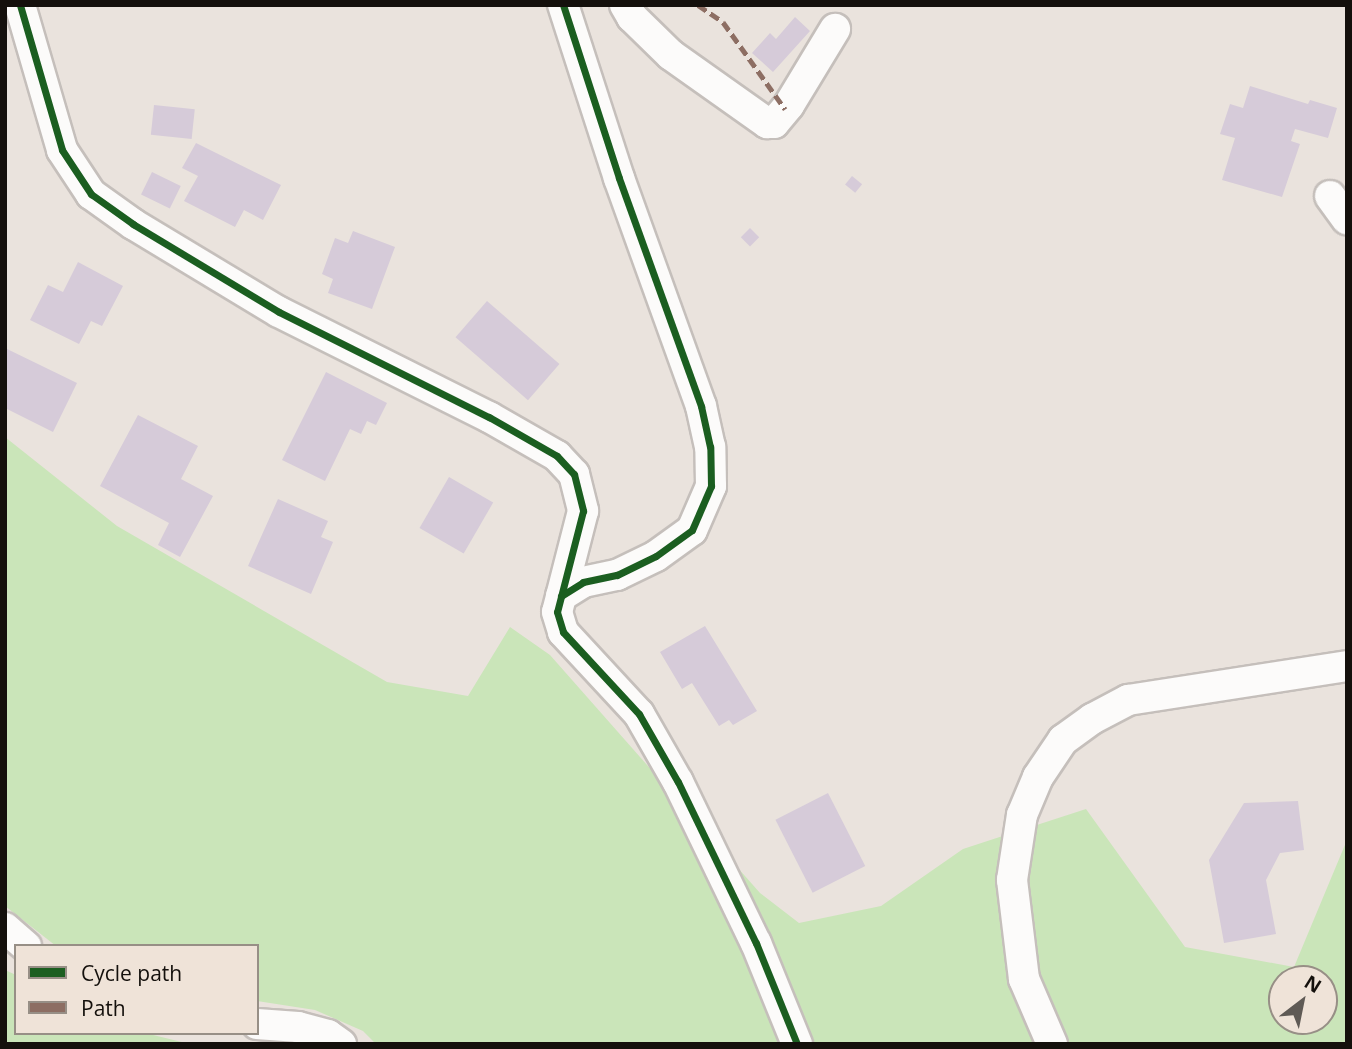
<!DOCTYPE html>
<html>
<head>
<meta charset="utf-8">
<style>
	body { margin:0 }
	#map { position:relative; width:1352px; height:1049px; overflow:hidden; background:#eae3dd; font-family:"Open Sans",sans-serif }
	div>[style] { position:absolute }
	.green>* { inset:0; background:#cae5b9 }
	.building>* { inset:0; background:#d6cbd9; transform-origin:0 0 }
	.roads { filter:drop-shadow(2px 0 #c5bfbb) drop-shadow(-2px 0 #c5bfbb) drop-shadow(0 2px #c5bfbb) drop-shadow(0 -2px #c5bfbb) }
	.minor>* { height:30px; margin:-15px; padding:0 15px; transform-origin:15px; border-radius:15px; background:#fcfbfa }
	.quiet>* { height:5px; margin-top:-2.5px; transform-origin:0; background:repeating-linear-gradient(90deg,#8d6e63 0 10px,transparent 0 15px) }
	.cycleway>* { height:7px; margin:-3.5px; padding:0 3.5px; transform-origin:3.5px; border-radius:3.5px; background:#1b5e20 }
	span { translate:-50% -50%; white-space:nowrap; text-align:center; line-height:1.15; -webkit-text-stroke:5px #efe3d8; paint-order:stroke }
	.frame { position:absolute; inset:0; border:7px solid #14100c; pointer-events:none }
	.legend { position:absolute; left:14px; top:944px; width:245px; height:91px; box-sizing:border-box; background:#efe3d8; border:2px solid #978f86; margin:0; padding:9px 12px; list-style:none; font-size:21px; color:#14100c }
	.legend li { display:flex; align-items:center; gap:14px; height:35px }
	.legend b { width:35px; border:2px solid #978f86 }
	.north { position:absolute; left:1268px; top:965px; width:70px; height:70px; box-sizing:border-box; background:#efe3d8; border:2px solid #978f86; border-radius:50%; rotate:32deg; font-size:19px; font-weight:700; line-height:28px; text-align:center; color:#14100c }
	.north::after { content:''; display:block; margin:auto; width:24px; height:32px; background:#5f5a55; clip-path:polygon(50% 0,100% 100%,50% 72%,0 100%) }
</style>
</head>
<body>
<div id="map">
	<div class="green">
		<div style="clip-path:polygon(evenodd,5px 437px,117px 526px,387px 682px,468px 696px,510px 627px,550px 655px,760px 893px,799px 923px,881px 906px,963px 849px,1086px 809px,1185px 947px,1294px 967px,1347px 840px,1347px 1044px,376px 1044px,363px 1031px,315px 1010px,257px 1001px,257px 946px,56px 946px,5px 906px,5px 437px,1282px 979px,1324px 979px,1324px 1021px,1282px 1021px,1282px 979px)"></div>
		<div style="clip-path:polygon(5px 970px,16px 975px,16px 1033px,145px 1033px,190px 1044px,5px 1044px)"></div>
	</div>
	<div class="building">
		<div style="clip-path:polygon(795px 17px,810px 31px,773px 72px,752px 53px,770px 33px,776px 39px)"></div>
		<div style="clip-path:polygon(1250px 86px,1308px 104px,1310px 100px,1337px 108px,1328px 138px,1295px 129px,1291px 141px,1300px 144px,1282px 197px,1222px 180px,1235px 138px,1220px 134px,1230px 104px,1243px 108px)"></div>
		<div style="left:154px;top:105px;width:41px;height:30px;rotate:6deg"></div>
		<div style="clip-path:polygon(196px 143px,281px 185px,263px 220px,244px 210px,235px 227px,184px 201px,198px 176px,182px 168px)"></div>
		<div style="left:152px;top:172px;width:32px;height:25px;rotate:26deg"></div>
		<div style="left:852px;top:176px;width:13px;height:11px;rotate:39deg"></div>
		<div style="left:750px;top:228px;width:13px;height:13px;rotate:45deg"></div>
		<div style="clip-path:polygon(353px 231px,395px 247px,372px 309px,328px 293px,333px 279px,322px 274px,335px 238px,348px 243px)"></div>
		<div style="clip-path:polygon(78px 262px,123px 286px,102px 326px,91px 321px,79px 344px,30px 320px,48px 285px,63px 292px)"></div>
		<div style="left:487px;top:301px;width:96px;height:48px;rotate:41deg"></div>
		<div style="clip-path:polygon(5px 348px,77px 383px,53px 432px,5px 408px)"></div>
		<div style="clip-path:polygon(326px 372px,387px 403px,376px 425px,367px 421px,361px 434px,350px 429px,325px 481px,282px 460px)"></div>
		<div style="clip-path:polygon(138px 415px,198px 446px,181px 479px,213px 496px,180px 557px,158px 545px,169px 523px,100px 486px)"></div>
		<div style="left:449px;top:477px;width:51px;height:59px;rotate:30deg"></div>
		<div style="clip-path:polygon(278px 499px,328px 521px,321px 537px,333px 542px,311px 594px,248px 566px)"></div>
		<div style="clip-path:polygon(705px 626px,757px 711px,733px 725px,729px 720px,719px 726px,692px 683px,682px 689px,660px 652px)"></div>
		<div style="left:828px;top:793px;width:82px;height:59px;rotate:63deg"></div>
		<div style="clip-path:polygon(1298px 801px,1304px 850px,1280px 853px,1266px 880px,1276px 934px,1224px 943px,1209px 860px,1244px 803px)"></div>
	</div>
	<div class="roads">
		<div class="minor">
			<div style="left:20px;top:5px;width:151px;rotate:73.8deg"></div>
			<div style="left:62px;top:150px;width:53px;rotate:56.6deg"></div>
			<div style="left:91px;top:194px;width:52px;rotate:35.5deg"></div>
			<div style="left:133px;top:224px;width:170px;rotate:31.1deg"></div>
			<div style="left:279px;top:312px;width:235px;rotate:26.6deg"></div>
			<div style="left:489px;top:417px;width:78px;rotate:29.8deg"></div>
			<div style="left:557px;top:456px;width:25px;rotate:47deg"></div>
			<div style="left:574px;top:474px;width:38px;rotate:76deg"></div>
			<div style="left:583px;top:511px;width:104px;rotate:104.4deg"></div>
			<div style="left:557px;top:612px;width:21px;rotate:73deg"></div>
			<div style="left:563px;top:632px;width:112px;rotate:47.2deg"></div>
			<div style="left:639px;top:714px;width:78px;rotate:60.2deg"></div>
			<div style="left:678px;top:782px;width:179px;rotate:64.2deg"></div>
			<div style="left:756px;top:943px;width:109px;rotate:67.9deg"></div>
			<div style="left:625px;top:5px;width:14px;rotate:60deg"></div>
			<div style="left:632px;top:17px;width:54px;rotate:44.3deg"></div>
			<div style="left:671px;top:55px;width:118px;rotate:35.3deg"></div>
			<div style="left:767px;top:123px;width:7px"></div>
			<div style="left:774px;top:123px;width:23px;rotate:-50deg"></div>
			<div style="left:789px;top:105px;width:89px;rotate:-58.8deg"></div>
			<div style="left:1330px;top:196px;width:29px;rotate:54deg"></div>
			<div style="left:561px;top:596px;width:26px;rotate:-32deg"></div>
			<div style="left:583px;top:582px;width:35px;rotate:-12deg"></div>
			<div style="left:617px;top:575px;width:43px;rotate:-26deg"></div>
			<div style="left:656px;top:556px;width:44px;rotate:-35.8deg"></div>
			<div style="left:692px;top:530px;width:48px;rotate:-66.6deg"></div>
			<div style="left:711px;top:486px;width:39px;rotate:-91deg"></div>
			<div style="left:710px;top:447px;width:42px;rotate:-102.4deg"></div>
			<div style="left:701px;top:406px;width:242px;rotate:-109.8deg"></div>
			<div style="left:619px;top:178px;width:182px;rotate:-107.9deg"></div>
			<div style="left:5px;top:928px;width:28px;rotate:41deg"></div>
			<div style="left:257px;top:1024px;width:41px;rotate:4.2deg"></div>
			<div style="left:298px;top:1027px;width:31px;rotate:15deg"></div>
			<div style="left:328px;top:1035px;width:16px;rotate:35deg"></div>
			<div style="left:1052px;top:1044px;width:71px;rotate:-113.3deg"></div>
			<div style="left:1024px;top:979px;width:100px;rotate:-96.9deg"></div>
			<div style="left:1012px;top:880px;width:66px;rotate:-81.3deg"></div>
			<div style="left:1022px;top:815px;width:41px;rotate:-67.2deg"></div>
			<div style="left:1038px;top:777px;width:45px;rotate:-56deg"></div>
			<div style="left:1063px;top:740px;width:36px;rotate:-36deg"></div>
			<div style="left:1092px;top:719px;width:41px;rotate:-27.8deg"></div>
			<div style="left:1128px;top:700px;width:222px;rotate:-8.8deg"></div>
		</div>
	</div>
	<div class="quiet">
		<div style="left:698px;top:5px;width:30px;rotate:34deg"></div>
		<div style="left:723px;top:22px;width:107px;rotate:54.5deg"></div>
	</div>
	<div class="cycleway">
		<div style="left:20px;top:5px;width:151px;rotate:73.8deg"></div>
		<div style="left:62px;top:150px;width:53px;rotate:56.6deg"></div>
		<div style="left:91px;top:194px;width:52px;rotate:35.5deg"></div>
		<div style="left:133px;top:224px;width:170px;rotate:31.1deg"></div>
		<div style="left:279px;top:312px;width:235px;rotate:26.6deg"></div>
		<div style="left:489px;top:417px;width:78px;rotate:29.8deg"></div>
		<div style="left:557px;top:456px;width:25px;rotate:47deg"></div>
		<div style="left:574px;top:474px;width:38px;rotate:76deg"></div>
		<div style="left:583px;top:511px;width:104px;rotate:104.4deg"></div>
		<div style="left:557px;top:612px;width:21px;rotate:73deg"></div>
		<div style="left:563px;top:632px;width:112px;rotate:47.2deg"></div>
		<div style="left:639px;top:714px;width:78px;rotate:60.2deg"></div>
		<div style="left:678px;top:782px;width:179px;rotate:64.2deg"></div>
		<div style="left:756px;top:943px;width:109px;rotate:67.9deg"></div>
		<div style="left:561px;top:596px;width:26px;rotate:-32deg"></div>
		<div style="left:583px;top:582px;width:35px;rotate:-12deg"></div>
		<div style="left:617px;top:575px;width:43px;rotate:-26deg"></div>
		<div style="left:656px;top:556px;width:44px;rotate:-35.8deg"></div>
		<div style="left:692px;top:530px;width:48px;rotate:-66.6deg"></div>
		<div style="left:711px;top:486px;width:39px;rotate:-91deg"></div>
		<div style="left:710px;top:447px;width:42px;rotate:-102.4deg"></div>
		<div style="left:701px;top:406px;width:242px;rotate:-109.8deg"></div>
		<div style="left:619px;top:178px;width:182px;rotate:-107.9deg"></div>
	</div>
	<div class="frame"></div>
	<ul class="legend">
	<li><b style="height:9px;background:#1b5e20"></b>Cycle path</li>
	<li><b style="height:9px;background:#8d6e63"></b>Path</li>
	</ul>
	<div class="north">N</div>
</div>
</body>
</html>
